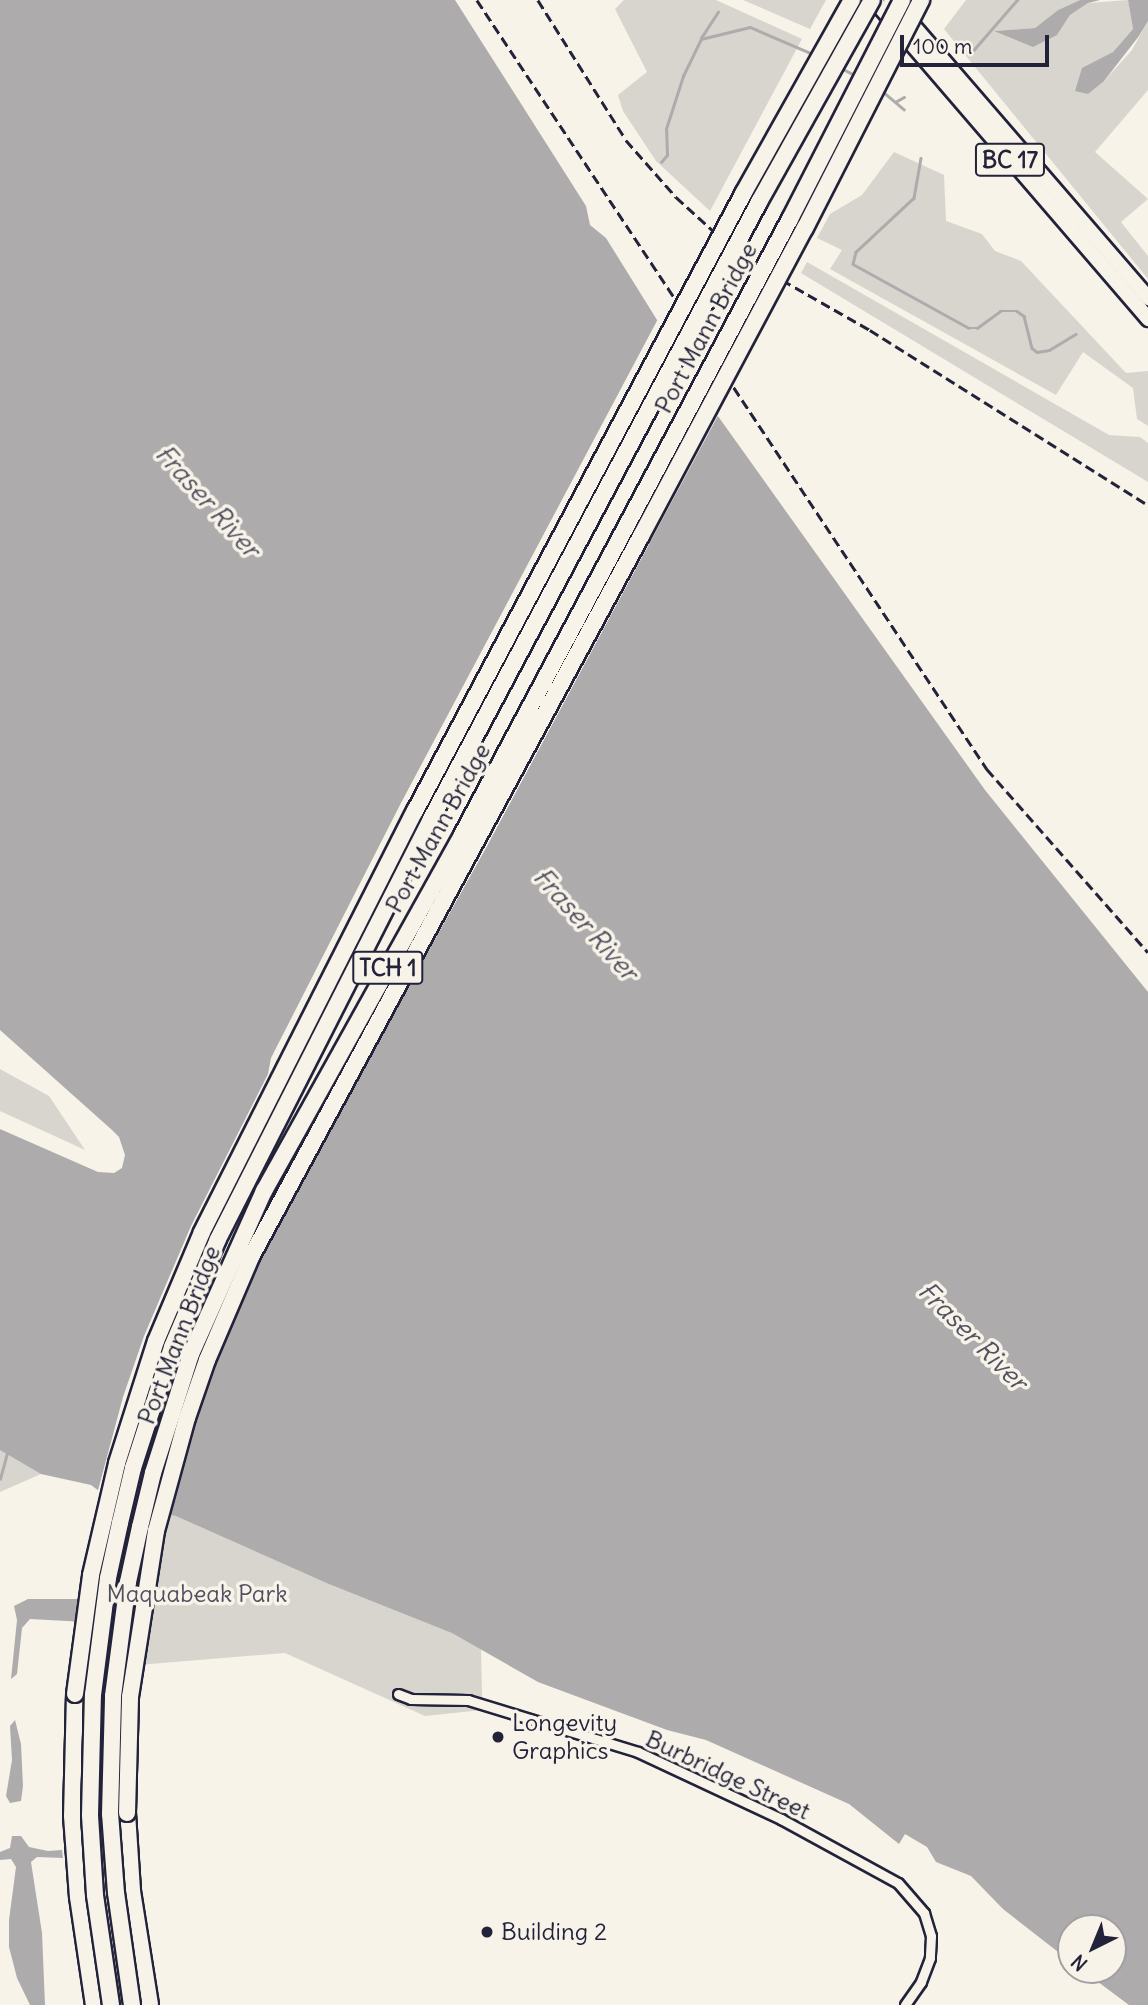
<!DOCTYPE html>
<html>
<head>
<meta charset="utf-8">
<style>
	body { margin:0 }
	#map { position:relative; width:1148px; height:2005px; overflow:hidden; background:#f7f3e8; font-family:Delius,sans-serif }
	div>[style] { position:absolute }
	.green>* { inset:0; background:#d8d5cf }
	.water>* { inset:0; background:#aeabad }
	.pier>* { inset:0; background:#f7f3e8 }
	.stream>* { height:2.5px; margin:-1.25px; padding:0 1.25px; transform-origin:1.25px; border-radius:1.25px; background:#aeabad }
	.roads { filter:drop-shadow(2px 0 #22223b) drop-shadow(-2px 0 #22223b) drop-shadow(0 2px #22223b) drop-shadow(0 -2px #22223b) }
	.minor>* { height:9px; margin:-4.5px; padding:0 4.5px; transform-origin:4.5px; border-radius:4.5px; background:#f7f3e8 }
	.trunk>* { height:14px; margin:-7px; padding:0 7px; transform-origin:7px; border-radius:7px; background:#f7f3e8 }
	.motorway>* { height:16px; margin:-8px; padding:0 8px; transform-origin:8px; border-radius:8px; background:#f7f3e8 }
	.rail>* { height:2.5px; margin-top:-1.25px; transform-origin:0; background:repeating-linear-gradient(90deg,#22223b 0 10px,transparent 0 15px) }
	.bridges { filter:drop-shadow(2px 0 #22223b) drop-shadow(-2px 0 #22223b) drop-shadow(0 2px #22223b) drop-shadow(0 -2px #22223b) }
	.motorway-bridge>* { height:16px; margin:-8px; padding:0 8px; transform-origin:8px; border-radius:8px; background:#f7f3e8 }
	.dots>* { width:19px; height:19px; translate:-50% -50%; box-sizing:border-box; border:4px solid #f7f3e8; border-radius:50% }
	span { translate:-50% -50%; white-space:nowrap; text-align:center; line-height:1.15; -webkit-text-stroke:7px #f7f3e8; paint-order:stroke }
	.shield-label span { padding:2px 5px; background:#f7f3e8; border:2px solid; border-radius:5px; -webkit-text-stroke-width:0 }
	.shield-label { font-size:23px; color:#22223b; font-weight:700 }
	.street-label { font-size:24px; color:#22223b }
	.park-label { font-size:24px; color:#504f60 }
	.poi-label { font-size:24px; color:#22223b }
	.left { translate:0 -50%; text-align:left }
	.water-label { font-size:26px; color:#535263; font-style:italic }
	.north { position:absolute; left:1057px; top:1914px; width:70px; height:70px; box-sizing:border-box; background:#f7f3e8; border:2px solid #a29fa3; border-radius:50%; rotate:223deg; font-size:19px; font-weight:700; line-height:28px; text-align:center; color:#22223b }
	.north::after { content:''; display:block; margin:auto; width:24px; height:32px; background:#22223b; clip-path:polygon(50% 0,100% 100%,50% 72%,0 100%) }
	.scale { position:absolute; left:900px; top:35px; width:149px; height:32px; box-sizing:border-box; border:4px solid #22223b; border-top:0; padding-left:9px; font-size:21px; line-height:24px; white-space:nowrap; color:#22223b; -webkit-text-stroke:5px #f7f3e8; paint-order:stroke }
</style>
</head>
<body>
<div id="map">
	<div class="green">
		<div style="clip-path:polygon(624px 0,716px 0,802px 39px,710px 211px,656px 161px,623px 111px,618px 95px,647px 72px,615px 9px)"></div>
		<div style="clip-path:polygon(743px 0,826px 0,810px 29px)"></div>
		<div style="clip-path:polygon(966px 0,1080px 0,1058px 10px,1035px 28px,995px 31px,1057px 35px,1070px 15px,1088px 3px,1128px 0,1133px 29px,1113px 52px,1082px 69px,1104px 81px,1132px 50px,1148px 21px,1148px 90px,1095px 152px,1148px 199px,1121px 222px,1148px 256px,1148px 279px,944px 29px)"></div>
		<div style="clip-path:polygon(894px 152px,944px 175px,946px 221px,982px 234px,995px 251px,1021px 261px,1126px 373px,1148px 371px,1148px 426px,1137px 419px,1133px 388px,1083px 352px,1056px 395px,830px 269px,842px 250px,817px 238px,830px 214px,862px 195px)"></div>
		<div style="clip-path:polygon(807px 262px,1109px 435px,1140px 437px,1148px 443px,1148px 482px,801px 273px)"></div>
		<div style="clip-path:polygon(0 1069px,49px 1096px,85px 1150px,0 1111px)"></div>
		<div style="clip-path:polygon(0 1450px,7px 1452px,41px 1474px,0 1492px)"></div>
		<div style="clip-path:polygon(169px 1502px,481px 1645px,482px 1697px,486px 1700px,482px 1699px,482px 1710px,425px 1716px,285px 1653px,126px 1666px,132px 1557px,144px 1511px)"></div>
	</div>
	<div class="water">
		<div style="clip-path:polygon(0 0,455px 0,586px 206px,590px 225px,606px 238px,710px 405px,985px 790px,1148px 992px,1148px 2005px,1129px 2005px,1082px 1970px,1113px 1970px,1113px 1928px,1071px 1928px,1071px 1962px,1003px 1909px,971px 1876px,936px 1862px,927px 1847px,905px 1834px,899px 1844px,849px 1804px,706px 1740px,667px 1730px,538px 1682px,452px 1633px,329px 1584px,176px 1516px,133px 1507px,111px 1500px,91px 1485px,41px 1474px,0 1450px,0 1129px,98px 1172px,114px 1173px,122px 1168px,125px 1155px,119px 1137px,112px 1130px,0 1030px)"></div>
		<div style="clip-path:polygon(1080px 0,1100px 0,1088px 3px,1070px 15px,1057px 35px,1033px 47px,994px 31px,1035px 28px,1058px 10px)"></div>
		<div style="clip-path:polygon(1128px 0,1148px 0,1148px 21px,1139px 36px,1104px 81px,1088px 94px,1075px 91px,1082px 68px,1113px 52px,1133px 29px)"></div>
		<div style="clip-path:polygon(28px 1599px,86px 1599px,85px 1622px,30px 1619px,22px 1628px,17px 1674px,11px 1679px,17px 1620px,14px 1606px)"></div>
		<div style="clip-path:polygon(15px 1720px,21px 1744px,23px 1786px,21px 1801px,10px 1803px,6px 1796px,12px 1760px,10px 1726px)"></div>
		<div style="clip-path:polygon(12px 1836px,21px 1836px,29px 1847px,48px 1851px,62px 1850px,63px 1858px,37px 1857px,31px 1862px,42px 1933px,45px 2005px,30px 2005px,17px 1978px,9px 1947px,9px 1920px,16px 1867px,11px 1859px,0 1860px,0 1852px,10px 1848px)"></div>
	</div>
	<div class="pier">
		<div style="clip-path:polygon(659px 317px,720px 412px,486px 848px,348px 1095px,345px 1094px,259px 1258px,214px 1363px,194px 1420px,167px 1518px,110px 1503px,97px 1494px,123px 1397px,144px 1336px,191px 1226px,268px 1074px,271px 1058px,401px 803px)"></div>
	</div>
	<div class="stream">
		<div style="left:701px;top:38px;width:31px;rotate:-57deg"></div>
		<div style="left:970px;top:54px;width:72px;rotate:-49deg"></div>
		<div style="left:841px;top:68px;width:18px;rotate:27deg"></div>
		<div style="left:881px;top:90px;width:30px;rotate:40deg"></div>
		<div style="left:895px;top:102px;width:10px;rotate:-29deg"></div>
		<div style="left:921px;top:158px;width:41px;rotate:99.9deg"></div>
		<div style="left:914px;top:198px;width:79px;rotate:137deg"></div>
		<div style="left:856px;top:252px;width:12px;rotate:104deg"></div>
		<div style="left:853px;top:264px;width:132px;rotate:28.9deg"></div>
		<div style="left:969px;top:328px;width:8px"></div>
		<div style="left:977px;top:328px;width:29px;rotate:-36deg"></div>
		<div style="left:1000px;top:311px;width:17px"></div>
		<div style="left:1017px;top:311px;width:9px;rotate:36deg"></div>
		<div style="left:1024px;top:316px;width:33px;rotate:76deg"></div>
		<div style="left:1032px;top:348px;width:6px;rotate:39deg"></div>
		<div style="left:1037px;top:352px;width:12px;rotate:-9deg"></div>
		<div style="left:1049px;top:350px;width:31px;rotate:-31deg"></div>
		<div style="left:661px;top:162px;width:9px;rotate:-49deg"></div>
		<div style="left:667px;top:155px;width:26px;rotate:-92deg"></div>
		<div style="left:666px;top:129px;width:56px;rotate:-72.2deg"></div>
		<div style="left:683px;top:76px;width:41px;rotate:-64.1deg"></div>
		<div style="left:701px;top:39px;width:50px;rotate:-13.8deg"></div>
		<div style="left:750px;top:27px;width:69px;rotate:23.2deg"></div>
		<div style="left:0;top:1479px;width:28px;rotate:-75deg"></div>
	</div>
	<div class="roads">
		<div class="minor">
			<div style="left:398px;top:1694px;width:14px;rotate:21deg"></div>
			<div style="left:411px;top:1699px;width:57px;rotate:1deg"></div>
			<div style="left:468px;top:1700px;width:178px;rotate:17deg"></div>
			<div style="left:638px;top:1752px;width:158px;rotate:25.1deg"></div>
			<div style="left:781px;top:1819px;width:133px;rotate:28.7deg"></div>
			<div style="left:898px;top:1883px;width:40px;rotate:49deg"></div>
			<div style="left:924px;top:1913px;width:24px;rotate:73deg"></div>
			<div style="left:931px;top:1936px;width:22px;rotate:93deg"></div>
			<div style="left:930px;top:1958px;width:26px;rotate:111deg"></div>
			<div style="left:921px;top:1982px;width:28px;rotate:125deg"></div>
		</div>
		<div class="trunk">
			<div style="left:874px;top:0;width:421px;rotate:49.3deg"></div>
			<div style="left:891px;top:0;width:394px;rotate:49.2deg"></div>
		</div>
		<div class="motorway">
			<div style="left:75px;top:1694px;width:122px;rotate:91.4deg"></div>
			<div style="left:72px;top:1816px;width:81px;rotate:85.8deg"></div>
			<div style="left:78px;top:1897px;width:109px;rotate:81.6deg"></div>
			<div style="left:127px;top:1813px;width:78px;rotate:86.3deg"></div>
			<div style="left:132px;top:1891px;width:115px;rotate:81deg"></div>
		</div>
	</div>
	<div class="rail">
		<div style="left:477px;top:0;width:923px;rotate:56.45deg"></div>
		<div style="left:987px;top:769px;width:244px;rotate:48.7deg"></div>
		<div style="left:538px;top:0;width:165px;rotate:57.8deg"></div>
		<div style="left:626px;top:140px;width:76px;rotate:48.7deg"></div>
		<div style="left:676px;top:197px;width:72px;rotate:42.2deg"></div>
		<div style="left:729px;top:245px;width:34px;rotate:37deg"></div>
		<div style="left:756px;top:265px;width:131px;rotate:29.7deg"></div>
		<div style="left:870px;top:330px;width:328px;rotate:32.2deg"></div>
	</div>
	<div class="bridges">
		<div class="motorway-bridge">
			<div style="left:75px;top:1694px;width:120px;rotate:-82.3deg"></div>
			<div style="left:91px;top:1575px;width:115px;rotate:-76.9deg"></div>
			<div style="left:117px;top:1463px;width:128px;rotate:-72.3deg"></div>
			<div style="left:156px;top:1341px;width:118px;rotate:-67.1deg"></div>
			<div style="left:202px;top:1232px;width:472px;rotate:-63.2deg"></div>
			<div style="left:415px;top:811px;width:699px;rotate:-62deg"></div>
			<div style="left:743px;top:194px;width:223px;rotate:-60.7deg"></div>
			<div style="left:127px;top:1813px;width:116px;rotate:-88.5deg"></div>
			<div style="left:130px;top:1697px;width:168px;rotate:-81.1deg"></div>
			<div style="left:156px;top:1531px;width:117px;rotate:-74.7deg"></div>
			<div style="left:187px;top:1418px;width:61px;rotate:-71deg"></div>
			<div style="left:207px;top:1360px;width:114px;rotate:-66.8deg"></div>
			<div style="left:252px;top:1255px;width:817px;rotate:-61.59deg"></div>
			<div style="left:641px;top:536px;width:349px;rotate:-62deg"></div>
			<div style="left:805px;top:228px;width:256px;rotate:-63deg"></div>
			<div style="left:111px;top:2005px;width:111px;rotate:-98.3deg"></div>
			<div style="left:95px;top:1895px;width:80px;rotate:-93.6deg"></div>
			<div style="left:90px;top:1815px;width:120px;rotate:-88.6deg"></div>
			<div style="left:93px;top:1695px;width:118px;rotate:-82.7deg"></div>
			<div style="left:108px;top:1578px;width:56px;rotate:-77.7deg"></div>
			<div style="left:120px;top:1523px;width:57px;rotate:-76.7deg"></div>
			<div style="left:133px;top:1468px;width:127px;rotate:-72.1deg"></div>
			<div style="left:172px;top:1347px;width:117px;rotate:-66.9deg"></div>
			<div style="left:218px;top:1239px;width:471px;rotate:-63.1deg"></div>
			<div style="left:431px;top:819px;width:699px;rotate:-62deg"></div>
			<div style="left:759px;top:202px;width:231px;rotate:-60.8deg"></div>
			<div style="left:132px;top:2005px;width:113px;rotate:-98.1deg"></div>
			<div style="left:116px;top:1893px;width:79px;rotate:-94.3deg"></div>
			<div style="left:110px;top:1814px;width:118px;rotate:-88.5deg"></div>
			<div style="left:113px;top:1696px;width:115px;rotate:-82.5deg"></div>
			<div style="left:128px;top:1582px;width:56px;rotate:-77.7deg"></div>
			<div style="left:140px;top:1527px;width:56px;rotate:-76.5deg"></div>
			<div style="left:153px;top:1473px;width:125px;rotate:-72.3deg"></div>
			<div style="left:191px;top:1354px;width:179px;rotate:-65.9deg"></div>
			<div style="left:264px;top:1191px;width:407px;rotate:-60.9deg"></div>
			<div style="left:462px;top:835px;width:698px;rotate:-61.97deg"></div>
			<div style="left:790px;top:219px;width:246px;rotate:-62.9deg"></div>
		</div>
	</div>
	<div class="dots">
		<div style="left:498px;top:1737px;background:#22223b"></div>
		<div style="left:487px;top:1932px;background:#22223b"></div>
	</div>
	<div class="shield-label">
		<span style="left:1010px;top:160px">BC 17</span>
		<span style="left:388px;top:968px">TCH 1</span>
	</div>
	<div class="street-label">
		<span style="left:706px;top:328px;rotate:-62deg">Port Mann Bridge</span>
		<span style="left:438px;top:828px;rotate:-61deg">Port Mann Bridge</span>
		<span style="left:179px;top:1335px;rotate:-69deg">Port Mann Bridge</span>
		<span style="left:728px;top:1775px;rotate:25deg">Burbridge Street</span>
	</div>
	<div class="park-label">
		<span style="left:197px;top:1594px">Maquabeak Park</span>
	</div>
	<div class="poi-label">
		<span class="left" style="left:512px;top:1737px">Longevity<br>Graphics</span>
		<span class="left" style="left:501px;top:1932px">Building 2</span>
	</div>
	<div class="water-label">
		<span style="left:208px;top:501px;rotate:48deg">Fraser River</span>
		<span style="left:586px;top:924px;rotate:48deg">Fraser River</span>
		<span style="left:973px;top:1336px;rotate:45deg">Fraser River</span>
	</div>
	<div class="north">N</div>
	<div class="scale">100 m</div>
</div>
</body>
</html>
